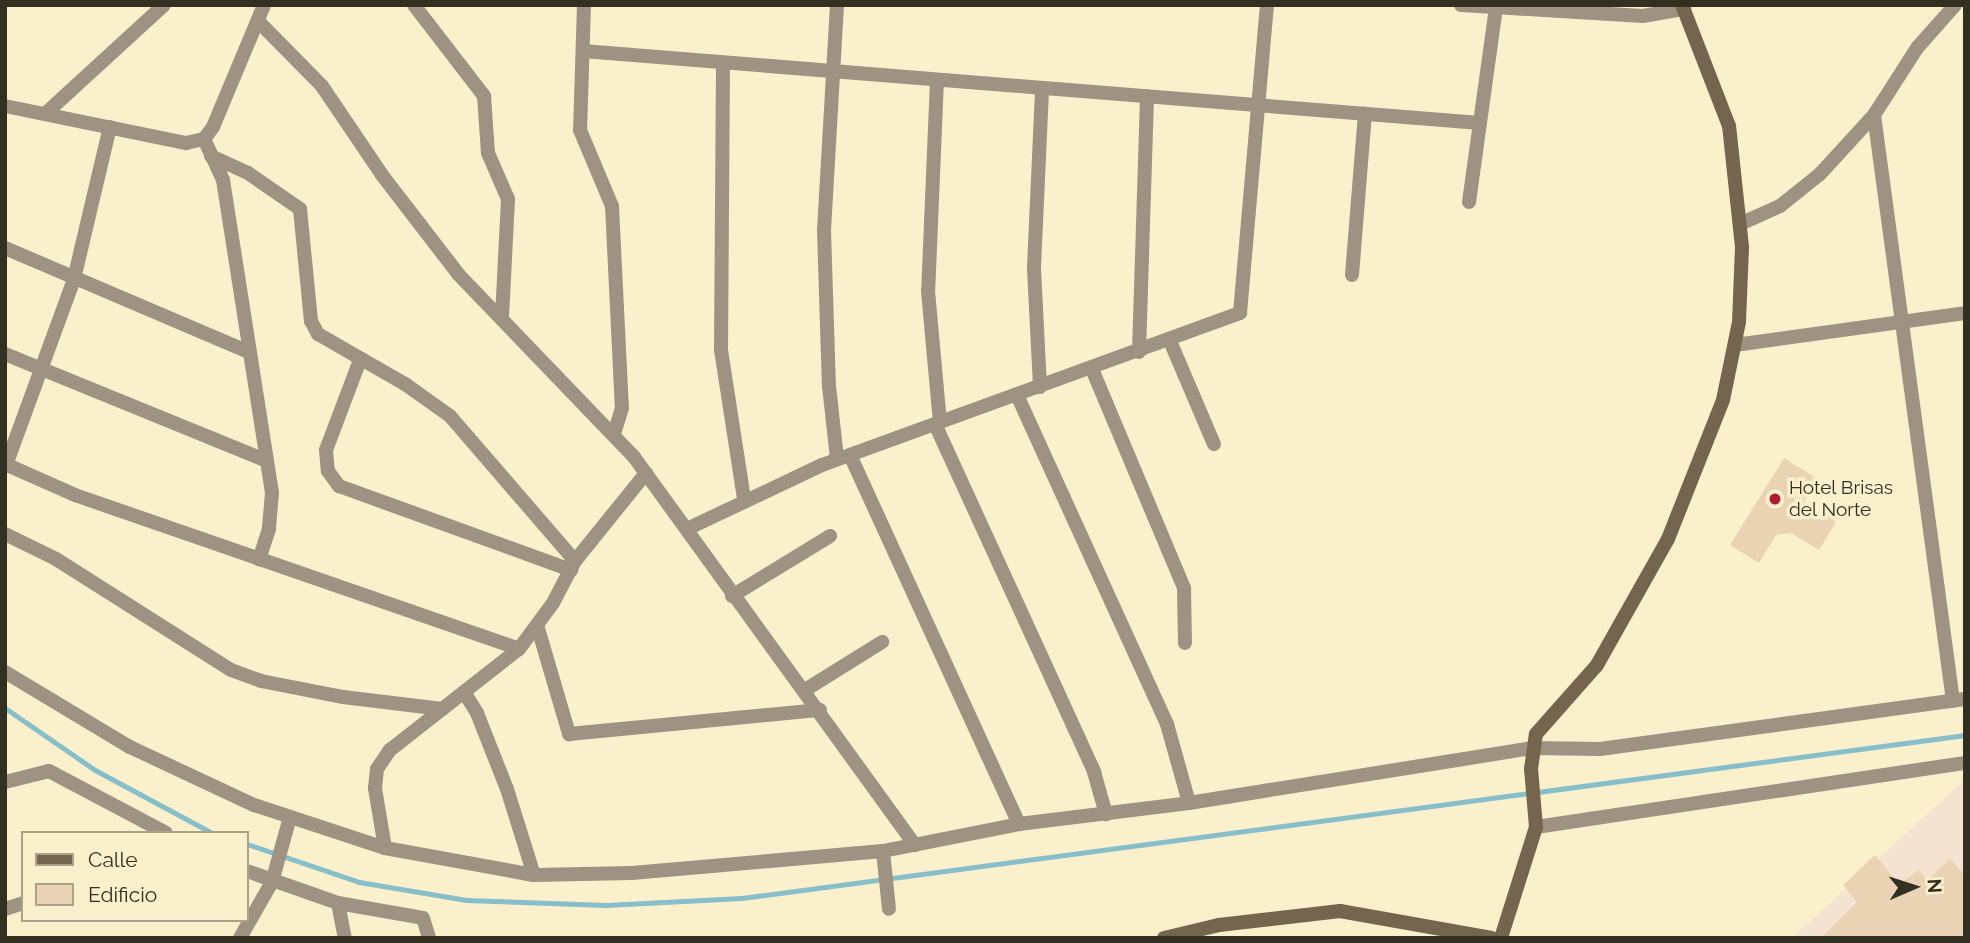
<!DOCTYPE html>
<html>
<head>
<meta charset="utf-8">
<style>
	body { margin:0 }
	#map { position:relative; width:1970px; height:943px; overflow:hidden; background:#fbf0cc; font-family:Raleway,sans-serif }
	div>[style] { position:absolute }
	.industrial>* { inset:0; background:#f5e3d2 }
	.stream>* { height:5px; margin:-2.5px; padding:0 2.5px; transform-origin:2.5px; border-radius:2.5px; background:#86bfc9 }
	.building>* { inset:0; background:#e9d3b4 }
	.street>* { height:14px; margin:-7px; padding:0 7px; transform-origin:7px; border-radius:7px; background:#9e9282 }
	.secondary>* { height:14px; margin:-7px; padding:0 7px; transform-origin:7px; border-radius:7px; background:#76654e }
	.dots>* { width:19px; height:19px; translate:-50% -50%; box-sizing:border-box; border:4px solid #fbf0cc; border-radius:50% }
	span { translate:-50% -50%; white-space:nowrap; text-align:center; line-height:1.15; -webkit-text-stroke:7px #fbf0cc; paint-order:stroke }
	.poi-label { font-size:19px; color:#332f21 }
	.left { translate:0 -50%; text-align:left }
	.frame { position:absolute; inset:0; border:7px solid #332f21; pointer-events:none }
	.legend { position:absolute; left:21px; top:831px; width:228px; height:91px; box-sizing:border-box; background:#fbf0cc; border:2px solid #aba388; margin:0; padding:9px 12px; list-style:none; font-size:21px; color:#332f21 }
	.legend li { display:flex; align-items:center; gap:14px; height:35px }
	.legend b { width:35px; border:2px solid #aba388 }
	.north { position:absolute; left:1879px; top:852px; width:70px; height:70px; -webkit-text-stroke:5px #fbf0cc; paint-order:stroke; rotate:87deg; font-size:19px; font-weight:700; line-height:28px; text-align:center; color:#332f21 }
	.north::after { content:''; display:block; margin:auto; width:24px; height:32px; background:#332f21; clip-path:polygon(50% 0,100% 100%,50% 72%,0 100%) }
</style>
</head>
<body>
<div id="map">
	<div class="industrial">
		<div style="clip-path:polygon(1965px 780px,1965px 938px,1792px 938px,1963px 781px)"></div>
	</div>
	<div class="stream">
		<div style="left:5px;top:708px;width:109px;rotate:34.6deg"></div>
		<div style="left:95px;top:770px;width:133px;rotate:28.3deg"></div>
		<div style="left:247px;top:844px;width:118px;rotate:18.7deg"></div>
		<div style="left:359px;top:882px;width:109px;rotate:9.5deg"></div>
		<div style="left:466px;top:900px;width:140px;rotate:2deg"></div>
		<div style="left:606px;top:905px;width:136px;rotate:-2.9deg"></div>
		<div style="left:742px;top:898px;width:1234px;rotate:-7.59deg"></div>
	</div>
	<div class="building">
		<div style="clip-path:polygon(1784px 458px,1818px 479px,1804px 501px,1837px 521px,1819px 550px,1791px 533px,1776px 535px,1759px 563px,1730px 545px)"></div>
		<div style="clip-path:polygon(1875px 855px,1899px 884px,1919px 870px,1927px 880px,1950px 859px,1965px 875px,1965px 938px,1821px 938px,1857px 902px,1843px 885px)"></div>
	</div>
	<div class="street">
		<div style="left:414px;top:5px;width:115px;rotate:52.4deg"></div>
		<div style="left:484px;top:96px;width:57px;rotate:86deg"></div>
		<div style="left:488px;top:153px;width:50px;rotate:66.5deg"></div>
		<div style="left:508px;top:199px;width:119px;rotate:92.9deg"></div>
		<div style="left:584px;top:5px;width:125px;rotate:91.8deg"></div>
		<div style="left:580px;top:130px;width:82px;rotate:67.2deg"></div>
		<div style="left:612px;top:206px;width:202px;rotate:87.2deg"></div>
		<div style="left:622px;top:408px;width:27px;rotate:107deg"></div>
		<div style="left:837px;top:5px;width:225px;rotate:93.3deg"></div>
		<div style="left:824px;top:230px;width:156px;rotate:88.2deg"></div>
		<div style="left:829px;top:386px;width:73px;rotate:83.7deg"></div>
		<div style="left:1461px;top:5px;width:182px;rotate:3.5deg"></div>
		<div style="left:1643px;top:16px;width:42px;rotate:-9.7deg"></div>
		<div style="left:258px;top:21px;width:91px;rotate:45.4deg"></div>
		<div style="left:322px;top:86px;width:107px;rotate:56deg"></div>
		<div style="left:382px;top:175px;width:126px;rotate:52.4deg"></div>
		<div style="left:459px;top:275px;width:252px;rotate:46.1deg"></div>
		<div style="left:634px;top:457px;width:479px;rotate:54.1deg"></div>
		<div style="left:583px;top:51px;width:900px;rotate:4.59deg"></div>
		<div style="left:723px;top:63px;width:287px;rotate:90.4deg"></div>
		<div style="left:721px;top:350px;width:151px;rotate:81.2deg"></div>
		<div style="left:937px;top:80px;width:211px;rotate:92.4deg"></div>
		<div style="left:928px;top:291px;width:132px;rotate:84.8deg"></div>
		<div style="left:5px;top:106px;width:185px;rotate:11.6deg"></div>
		<div style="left:186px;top:143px;width:18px;rotate:-13deg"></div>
		<div style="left:204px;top:139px;width:15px;rotate:-53deg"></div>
		<div style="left:213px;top:127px;width:132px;rotate:-67.3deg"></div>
		<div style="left:45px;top:114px;width:161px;rotate:-42.5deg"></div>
		<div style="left:1874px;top:115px;width:591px;rotate:82.32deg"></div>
		<div style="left:204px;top:139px;width:45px;rotate:65.1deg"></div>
		<div style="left:223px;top:180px;width:317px;rotate:81.1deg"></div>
		<div style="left:272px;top:493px;width:36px;rotate:95deg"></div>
		<div style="left:269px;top:529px;width:32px;rotate:108deg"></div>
		<div style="left:211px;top:156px;width:41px;rotate:24.7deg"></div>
		<div style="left:248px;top:173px;width:63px;rotate:34.7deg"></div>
		<div style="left:300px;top:209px;width:113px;rotate:84.4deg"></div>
		<div style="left:311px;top:321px;width:15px;rotate:62deg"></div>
		<div style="left:318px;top:334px;width:100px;rotate:29.9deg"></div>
		<div style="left:405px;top:384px;width:55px;rotate:35.4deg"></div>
		<div style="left:450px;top:416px;width:191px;rotate:49.2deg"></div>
		<div style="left:1469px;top:202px;width:197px;rotate:-82.1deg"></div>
		<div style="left:1740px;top:224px;width:44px;rotate:-24.2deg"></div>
		<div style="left:1780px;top:206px;width:51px;rotate:-38.7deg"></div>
		<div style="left:1820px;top:174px;width:80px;rotate:-47.5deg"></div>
		<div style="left:1874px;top:115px;width:80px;rotate:-57.3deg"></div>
		<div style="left:1917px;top:48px;width:57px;rotate:-48.5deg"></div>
		<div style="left:5px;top:248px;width:265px;rotate:23.1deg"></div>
		<div style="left:1352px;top:275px;width:162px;rotate:-85.4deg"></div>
		<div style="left:1170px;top:341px;width:112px;rotate:66.9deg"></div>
		<div style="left:1735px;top:345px;width:232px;rotate:-7.9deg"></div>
		<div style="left:1139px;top:352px;width:256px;rotate:-88.2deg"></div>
		<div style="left:5px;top:354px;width:283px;rotate:22.2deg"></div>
		<div style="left:360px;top:360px;width:96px;rotate:110.7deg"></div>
		<div style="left:326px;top:450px;width:21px;rotate:85deg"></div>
		<div style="left:328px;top:471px;width:19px;rotate:54deg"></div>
		<div style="left:339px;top:486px;width:247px;rotate:19.9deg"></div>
		<div style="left:1092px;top:369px;width:238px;rotate:67.2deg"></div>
		<div style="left:1184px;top:588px;width:55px;rotate:89deg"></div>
		<div style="left:1040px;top:387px;width:120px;rotate:-92.9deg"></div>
		<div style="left:1034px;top:267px;width:179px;rotate:-87.4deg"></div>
		<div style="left:1017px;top:395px;width:362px;rotate:65.5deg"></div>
		<div style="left:1167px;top:724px;width:82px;rotate:74.4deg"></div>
		<div style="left:935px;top:424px;width:383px;rotate:65.4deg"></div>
		<div style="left:1094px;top:772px;width:44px;rotate:74.1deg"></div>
		<div style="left:850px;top:455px;width:406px;rotate:65.4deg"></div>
		<div style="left:5px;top:464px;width:77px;rotate:23.9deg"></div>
		<div style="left:75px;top:495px;width:470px;rotate:19.1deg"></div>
		<div style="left:6px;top:465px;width:198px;rotate:-69.9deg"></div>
		<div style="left:74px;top:279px;width:156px;rotate:-76.7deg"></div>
		<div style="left:687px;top:529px;width:149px;rotate:-25.4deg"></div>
		<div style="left:822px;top:465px;width:445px;rotate:-20deg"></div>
		<div style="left:1240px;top:313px;width:309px;rotate:-85deg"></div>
		<div style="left:5px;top:534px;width:57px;rotate:26.1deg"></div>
		<div style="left:56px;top:559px;width:207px;rotate:32.4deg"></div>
		<div style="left:231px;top:670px;width:32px;rotate:20deg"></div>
		<div style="left:261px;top:681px;width:84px;rotate:11deg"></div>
		<div style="left:343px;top:697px;width:100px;rotate:6.9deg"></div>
		<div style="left:732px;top:596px;width:115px;rotate:-31.5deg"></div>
		<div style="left:537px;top:625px;width:114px;rotate:73.6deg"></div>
		<div style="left:569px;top:734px;width:252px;rotate:-5.5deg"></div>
		<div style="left:5px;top:672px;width:146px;rotate:31deg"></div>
		<div style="left:130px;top:747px;width:137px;rotate:25.1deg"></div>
		<div style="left:254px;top:805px;width:138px;rotate:18.2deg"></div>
		<div style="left:385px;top:848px;width:151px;rotate:10.3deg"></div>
		<div style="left:534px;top:875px;width:98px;rotate:-1.2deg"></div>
		<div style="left:632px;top:873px;width:252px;rotate:-5deg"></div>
		<div style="left:883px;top:851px;width:139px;rotate:-11.2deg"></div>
		<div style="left:1019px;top:824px;width:171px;rotate:-7deg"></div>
		<div style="left:1189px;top:803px;width:347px;rotate:-9.1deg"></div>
		<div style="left:1532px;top:748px;width:68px;rotate:0.8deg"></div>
		<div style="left:1600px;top:749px;width:368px;rotate:-7.8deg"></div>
		<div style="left:805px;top:690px;width:91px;rotate:-31.9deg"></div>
		<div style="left:464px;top:692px;width:25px;rotate:58deg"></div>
		<div style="left:477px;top:713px;width:82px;rotate:68.5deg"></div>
		<div style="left:507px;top:789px;width:90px;rotate:72.6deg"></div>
		<div style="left:5px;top:782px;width:45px;rotate:-14deg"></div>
		<div style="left:49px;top:771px;width:132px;rotate:27.9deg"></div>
		<div style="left:1536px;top:827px;width:434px;rotate:-8.5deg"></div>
		<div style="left:385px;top:848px;width:61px;rotate:-99.5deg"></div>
		<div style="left:375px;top:788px;width:19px;rotate:-84deg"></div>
		<div style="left:377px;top:769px;width:23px;rotate:-56deg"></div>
		<div style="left:390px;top:750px;width:164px;rotate:-38.1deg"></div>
		<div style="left:519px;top:649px;width:57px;rotate:-53.5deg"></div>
		<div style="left:553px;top:603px;width:47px;rotate:-62.4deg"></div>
		<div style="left:575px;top:561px;width:113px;rotate:-51.1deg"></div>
		<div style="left:883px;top:851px;width:58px;rotate:84.1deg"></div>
		<div style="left:247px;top:871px;width:96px;rotate:19.4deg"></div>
		<div style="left:338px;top:903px;width:86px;rotate:10deg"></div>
		<div style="left:423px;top:918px;width:21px;rotate:73deg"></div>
		<div style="left:338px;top:903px;width:36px;rotate:79deg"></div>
		<div style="left:5px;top:909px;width:19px;rotate:-18deg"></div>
		<div style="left:240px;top:938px;width:64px;rotate:-60.3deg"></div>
		<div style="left:272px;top:882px;width:67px;rotate:-74.5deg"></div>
	</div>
	<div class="secondary">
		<div style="left:1164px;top:938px;width:57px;rotate:-13.3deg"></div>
		<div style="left:1219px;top:925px;width:122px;rotate:-6.6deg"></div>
		<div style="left:1340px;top:911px;width:154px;rotate:10.1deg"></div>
		<div style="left:1501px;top:938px;width:116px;rotate:-72.5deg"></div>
		<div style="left:1536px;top:827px;width:58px;rotate:-94.9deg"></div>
		<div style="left:1531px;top:769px;width:35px;rotate:-82deg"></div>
		<div style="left:1536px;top:734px;width:92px;rotate:-48.5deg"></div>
		<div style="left:1597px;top:665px;width:145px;rotate:-60.6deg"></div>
		<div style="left:1668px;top:539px;width:149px;rotate:-68.4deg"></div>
		<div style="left:1723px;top:400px;width:80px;rotate:-78.4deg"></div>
		<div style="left:1739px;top:322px;width:75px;rotate:-87.7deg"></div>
		<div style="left:1742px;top:247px;width:122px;rotate:-96.1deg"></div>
		<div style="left:1729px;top:126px;width:130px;rotate:-111.2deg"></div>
	</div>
	<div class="dots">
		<div style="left:1775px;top:499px;background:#af1b2f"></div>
	</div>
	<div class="poi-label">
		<span class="left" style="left:1789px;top:499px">Hotel Brisas<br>del Norte</span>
	</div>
	<div class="frame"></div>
	<ul class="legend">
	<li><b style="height:9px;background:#76654e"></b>Calle</li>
	<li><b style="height:19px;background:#e9d3b4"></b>Edificio</li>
	</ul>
	<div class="north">N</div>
</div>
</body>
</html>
